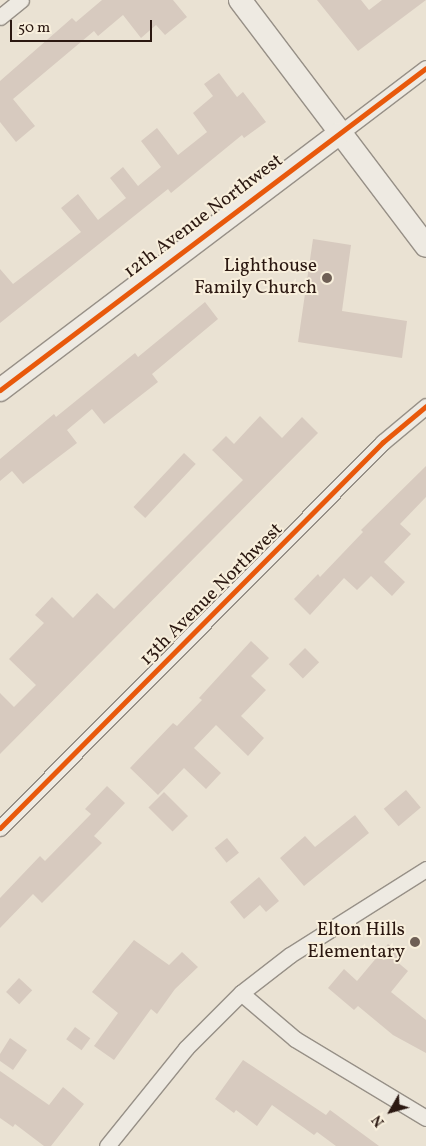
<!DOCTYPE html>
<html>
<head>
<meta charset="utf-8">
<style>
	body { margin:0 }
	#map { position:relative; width:426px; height:1146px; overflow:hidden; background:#eae2d3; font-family:Vollkorn,serif }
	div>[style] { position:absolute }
	.building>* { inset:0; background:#d7cabf; transform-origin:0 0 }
	.roads { filter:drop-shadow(1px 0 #979087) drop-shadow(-1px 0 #979087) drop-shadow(0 1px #979087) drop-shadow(0 -1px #979087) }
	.street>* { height:15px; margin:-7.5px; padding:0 7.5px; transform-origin:7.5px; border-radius:7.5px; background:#eeeae2 }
	.secondary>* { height:22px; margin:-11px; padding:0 11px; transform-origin:11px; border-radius:11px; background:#eeeae2 }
	.cycleway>* { height:5px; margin:-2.5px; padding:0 2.5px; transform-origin:2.5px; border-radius:2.5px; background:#e8590c }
	.dots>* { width:14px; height:14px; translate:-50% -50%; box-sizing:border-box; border:2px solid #f8efdc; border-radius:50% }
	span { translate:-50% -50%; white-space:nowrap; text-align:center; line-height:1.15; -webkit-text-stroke:4px #f8efdc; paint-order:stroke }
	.street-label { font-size:19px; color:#2b1811 }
	.poi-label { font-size:19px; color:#2b1811 }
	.right { translate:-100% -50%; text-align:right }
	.north { position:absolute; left:366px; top:1086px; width:50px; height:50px; -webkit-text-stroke:4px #f8efdc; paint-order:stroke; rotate:232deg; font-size:14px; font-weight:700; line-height:20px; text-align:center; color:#2b1811 }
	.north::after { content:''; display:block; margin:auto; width:18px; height:22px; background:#2b1811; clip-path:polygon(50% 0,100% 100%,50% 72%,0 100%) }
	.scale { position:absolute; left:10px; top:20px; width:142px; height:22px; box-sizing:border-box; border:2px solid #2b1811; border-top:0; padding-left:6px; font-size:15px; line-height:18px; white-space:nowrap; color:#2b1811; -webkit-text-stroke:4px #f8efdc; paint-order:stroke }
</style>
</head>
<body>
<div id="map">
	<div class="building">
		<div style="clip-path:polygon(102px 0,173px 0,187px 17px,165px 35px,156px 25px,141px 38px,123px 15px,98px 36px,94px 31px,13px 99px,35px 126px,16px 142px,0 122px,0 81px,72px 18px,76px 22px)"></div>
		<div style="clip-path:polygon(317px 0,361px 0,369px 10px,382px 0,426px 0,358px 51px)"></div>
		<div style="clip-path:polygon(219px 73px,237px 97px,243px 92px,266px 122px,244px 138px,242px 135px,171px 193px,168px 189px,0 323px,0 269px,13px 284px,81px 232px,61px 208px,78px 194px,98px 220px,126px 198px,110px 178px,123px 167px,138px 186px,161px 167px,141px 141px,157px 128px,178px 155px,207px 132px,193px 113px,213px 96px,204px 84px)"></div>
		<div style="clip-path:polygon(313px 239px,351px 245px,342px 311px,407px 321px,402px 358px,298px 342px)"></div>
		<div style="clip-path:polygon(205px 302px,218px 319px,152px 374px,158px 382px,104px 424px,92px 409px,67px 430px,77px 443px,23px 484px,12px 471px,0 481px,0 459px,54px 414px,56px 417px,135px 353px,138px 357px)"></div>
		<div style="clip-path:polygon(260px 416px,282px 438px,302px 417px,318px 433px,0 754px,0 693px,14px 707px,36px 685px,9px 659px,44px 623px,35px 615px,52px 597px,73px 618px,97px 593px,114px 609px,243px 480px,212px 450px,226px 436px,234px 444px)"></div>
		<div style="left:184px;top:453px;width:16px;height:74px;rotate:43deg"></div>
		<div style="clip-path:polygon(426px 466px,426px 497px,400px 524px,411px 534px,384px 562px,405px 582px,392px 596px,371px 576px,357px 590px,344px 578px,310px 615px,294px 599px,318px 574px,320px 577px,363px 532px,361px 530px)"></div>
		<div style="clip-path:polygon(251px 641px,269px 658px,251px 676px,266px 690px,241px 716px,264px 738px,248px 756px,216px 725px,194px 748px,221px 773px,206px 789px,184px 768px,158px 795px,130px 768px,173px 723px,177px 726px,202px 700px,199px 698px)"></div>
		<div style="left:305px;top:648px;width:20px;height:23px;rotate:45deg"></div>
		<div style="clip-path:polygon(107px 786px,125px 803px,94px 836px,102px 843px,42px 903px,33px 894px,0 928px,0 898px,40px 856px,45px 861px,91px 814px,85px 809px)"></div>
		<div style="left:406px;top:790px;width:23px;height:29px;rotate:50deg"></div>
		<div style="left:164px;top:792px;width:34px;height:22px;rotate:45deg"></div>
		<div style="clip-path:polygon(355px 815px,369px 833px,304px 886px,280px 858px,305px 836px,315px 847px)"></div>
		<div style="left:227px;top:838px;width:19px;height:16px;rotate:51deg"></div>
		<div style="clip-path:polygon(259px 877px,279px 901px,266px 912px,260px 905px,244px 919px,230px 902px)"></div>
		<div style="clip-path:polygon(134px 940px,169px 965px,182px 952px,198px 967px,175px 989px,157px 1014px,151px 1009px,114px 1060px,94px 1046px,118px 1013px,92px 992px)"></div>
		<div style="clip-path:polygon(388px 944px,399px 954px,395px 960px,408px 971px,391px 992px,426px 1020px,426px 1053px,393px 1035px,358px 1006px,354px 1010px,328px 988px,344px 969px,357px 981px)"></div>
		<div style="left:19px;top:978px;width:18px;height:19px;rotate:43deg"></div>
		<div style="left:75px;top:1027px;width:19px;height:15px;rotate:36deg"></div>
		<div style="clip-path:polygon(10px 1038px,27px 1050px,13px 1070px,0 1061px,0 1054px)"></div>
		<div style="clip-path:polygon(243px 1060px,326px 1115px,330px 1110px,379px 1146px,336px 1146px,317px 1132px,314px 1135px,272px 1105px,257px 1126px,236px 1110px,234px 1113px,215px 1099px)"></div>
		<div style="clip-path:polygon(0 1071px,49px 1105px,63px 1087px,84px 1104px,51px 1146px,44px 1146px,15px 1124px,13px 1127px,0 1118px)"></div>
	</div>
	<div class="roads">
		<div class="street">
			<div style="left:0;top:17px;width:27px;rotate:-39deg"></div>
			<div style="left:339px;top:134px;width:109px;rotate:-37.2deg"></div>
			<div style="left:0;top:828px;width:544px;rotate:-45.22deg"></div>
			<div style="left:383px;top:442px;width:56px;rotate:-39.9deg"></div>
			<div style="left:241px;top:993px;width:71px;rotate:40.4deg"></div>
			<div style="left:295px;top:1039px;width:153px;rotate:31.1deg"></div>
			<div style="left:107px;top:1146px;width:126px;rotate:-51.1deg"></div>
			<div style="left:186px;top:1048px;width:78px;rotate:-45deg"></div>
			<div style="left:241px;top:993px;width:62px;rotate:-37.8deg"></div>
			<div style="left:290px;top:955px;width:161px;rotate:-32.3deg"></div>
		</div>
		<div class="secondary">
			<div style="left:240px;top:0;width:308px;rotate:52.9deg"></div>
			<div style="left:0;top:390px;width:425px;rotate:-37.1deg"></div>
		</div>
	</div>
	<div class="cycleway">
		<div style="left:0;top:390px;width:534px;rotate:-37.08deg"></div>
		<div style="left:0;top:828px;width:544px;rotate:-45.22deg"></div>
		<div style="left:383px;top:442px;width:56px;rotate:-39.9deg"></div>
	</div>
	<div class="dots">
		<div style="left:327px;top:278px;background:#6e5f55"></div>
		<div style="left:415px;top:942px;background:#6e5f55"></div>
	</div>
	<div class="street-label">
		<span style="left:204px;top:217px;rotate:-37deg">12th Avenue Northwest</span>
		<span style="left:212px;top:595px;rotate:-45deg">13th Avenue Northwest</span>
	</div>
	<div class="poi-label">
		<span class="right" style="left:317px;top:278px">Lighthouse<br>Family Church</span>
		<span class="right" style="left:405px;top:942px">Elton Hills<br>Elementary</span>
	</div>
	<div class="north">N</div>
	<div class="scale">50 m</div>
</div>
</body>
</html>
